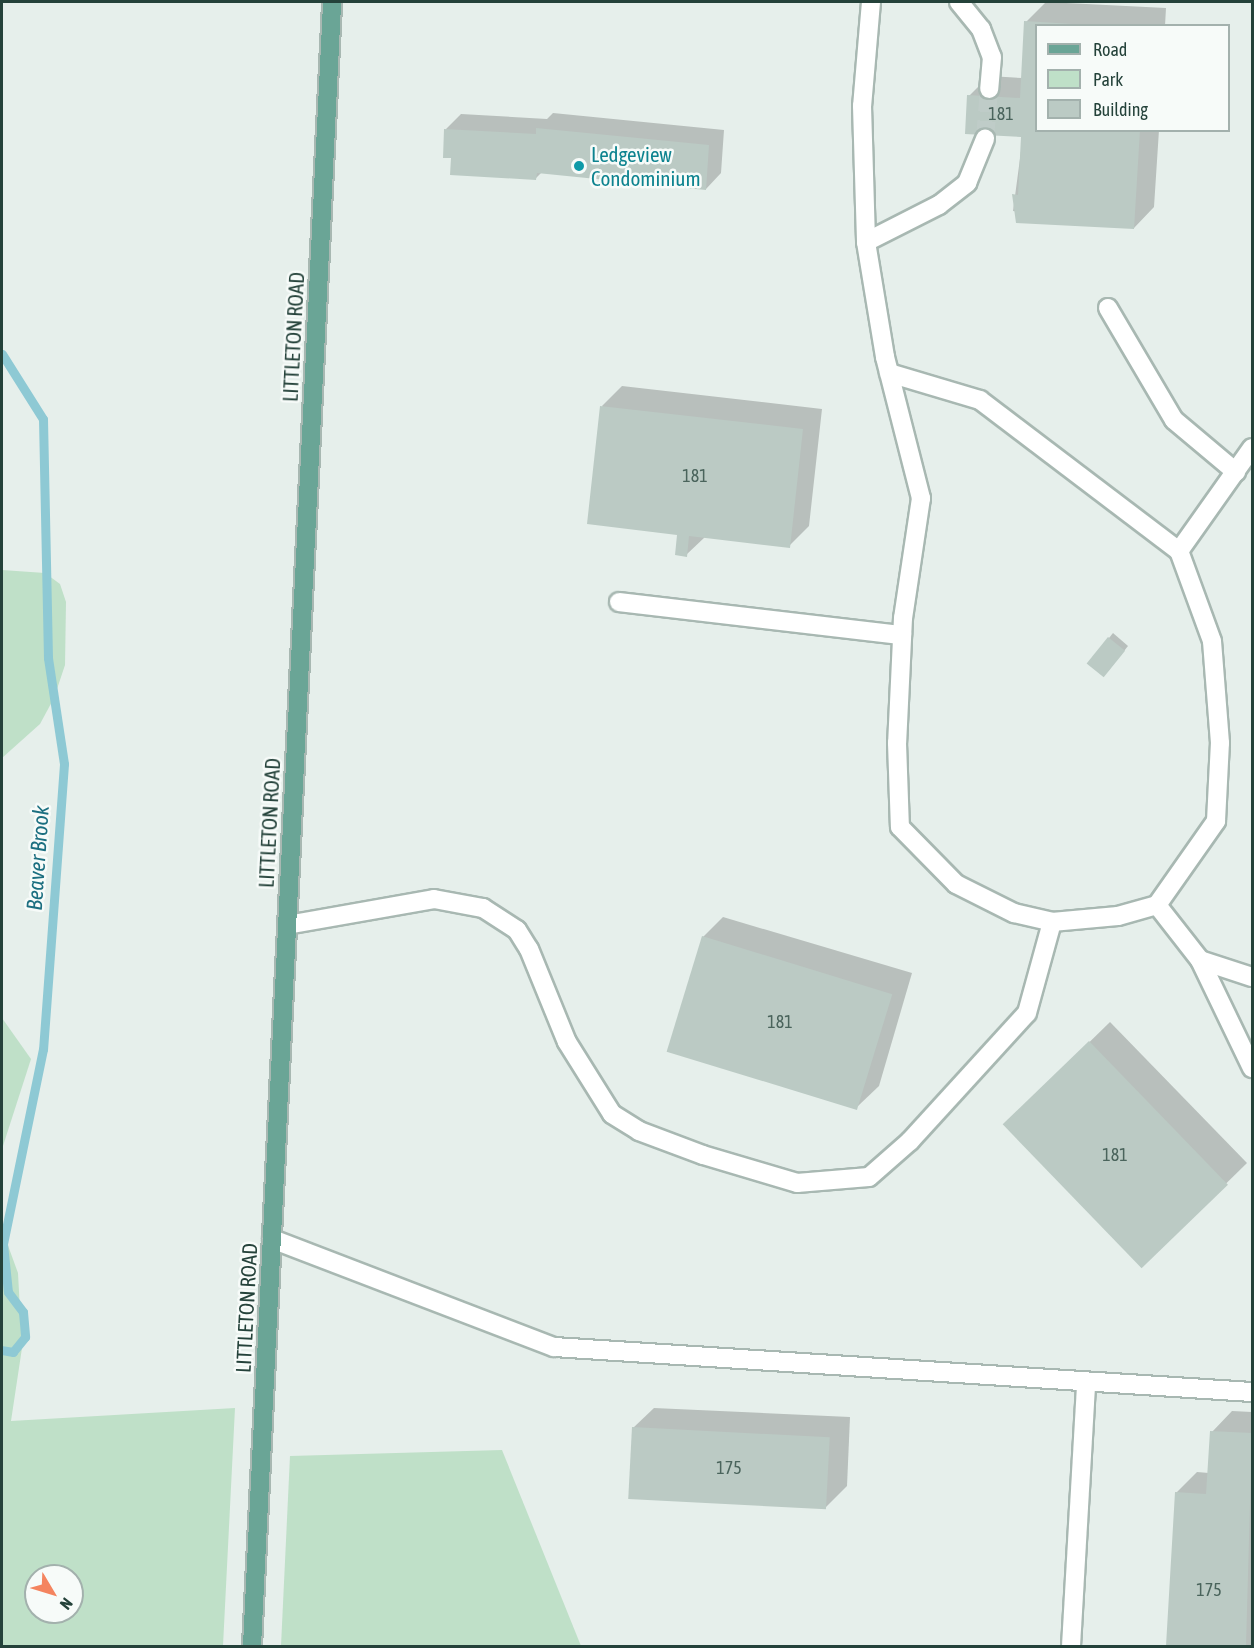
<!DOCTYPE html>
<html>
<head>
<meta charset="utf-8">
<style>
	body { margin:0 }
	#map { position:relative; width:1254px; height:1648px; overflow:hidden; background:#e6efeb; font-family:"Asap Condensed",sans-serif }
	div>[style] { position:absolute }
	.green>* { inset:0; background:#bfe0c8 }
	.shadow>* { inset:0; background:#0003 }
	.stream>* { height:9px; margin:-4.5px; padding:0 4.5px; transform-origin:4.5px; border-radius:4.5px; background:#8ec9d4 }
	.building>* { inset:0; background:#bbcac4; transform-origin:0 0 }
	.minor-tunnel>* { height:18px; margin-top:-9px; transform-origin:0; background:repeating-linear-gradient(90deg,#bfccc8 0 18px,transparent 0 27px) }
	.roads { filter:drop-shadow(2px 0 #a8b8b2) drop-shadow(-2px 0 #a8b8b2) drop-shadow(0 2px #a8b8b2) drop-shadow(0 -2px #a8b8b2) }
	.minor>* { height:18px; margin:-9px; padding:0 9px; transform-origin:9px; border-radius:9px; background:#fff }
	.major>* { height:18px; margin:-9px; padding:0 9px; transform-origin:9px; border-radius:9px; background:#6aa596 }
	.dots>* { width:16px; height:16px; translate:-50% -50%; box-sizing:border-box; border:3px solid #f7fbf9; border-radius:50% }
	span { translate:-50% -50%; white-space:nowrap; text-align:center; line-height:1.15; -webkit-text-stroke:5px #f7fbf9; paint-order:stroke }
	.number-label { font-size:18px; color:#4a645c }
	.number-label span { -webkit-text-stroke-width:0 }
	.culture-label { font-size:21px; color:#0d838f }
	.left { translate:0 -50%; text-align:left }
	.street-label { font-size:21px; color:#24423a }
	.water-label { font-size:22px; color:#1c6f80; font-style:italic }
	.frame { position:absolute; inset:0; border:3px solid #24423a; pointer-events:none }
	.legend { position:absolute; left:1035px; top:24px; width:195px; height:108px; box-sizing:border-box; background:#f7fbf9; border:2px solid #a3b1ad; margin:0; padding:8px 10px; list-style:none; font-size:18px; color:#24423a }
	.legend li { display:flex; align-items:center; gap:12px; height:30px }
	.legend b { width:30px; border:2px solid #a3b1ad }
	.north { position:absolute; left:24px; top:1564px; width:60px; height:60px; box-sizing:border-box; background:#f7fbf9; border:2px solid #a3b1ad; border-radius:50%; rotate:128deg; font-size:16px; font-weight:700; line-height:24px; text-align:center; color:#24423a }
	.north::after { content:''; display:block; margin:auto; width:21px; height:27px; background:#f4845f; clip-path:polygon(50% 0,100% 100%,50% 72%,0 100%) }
</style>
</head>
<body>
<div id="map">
	<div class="green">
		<div style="clip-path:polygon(2px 570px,45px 573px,60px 584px,66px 602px,65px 665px,54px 698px,40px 724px,2px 758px)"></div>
		<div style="clip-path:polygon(2px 1018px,31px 1059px,2px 1149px)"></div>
		<div style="clip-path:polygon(evenodd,2px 1229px,18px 1273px,22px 1348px,11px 1421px,235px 1408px,223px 1646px,2px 1646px,2px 1229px,36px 1576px,72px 1576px,72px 1612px,36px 1612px,36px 1576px)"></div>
		<div style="clip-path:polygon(502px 1450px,581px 1646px,281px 1646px,290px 1456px)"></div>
	</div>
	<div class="shadow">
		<div style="clip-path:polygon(1046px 2px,1166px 8px,1165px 26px,1036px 26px,1036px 130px,1159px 130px,1154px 207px,1134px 228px,1013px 211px,1023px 136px,969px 96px,989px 76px,1022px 78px,1026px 22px)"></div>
		<div style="clip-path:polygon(553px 113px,724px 130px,721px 173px,706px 189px,542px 172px,536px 178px,452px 157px,446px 129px,461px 114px,547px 119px)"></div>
		<div style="clip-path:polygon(622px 386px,822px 409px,809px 526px,789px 546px,705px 537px,686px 555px,679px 534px,602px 406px)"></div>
		<div style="clip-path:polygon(1113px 633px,1128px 646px,1108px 671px,1109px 638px)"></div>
		<div style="clip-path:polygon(723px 917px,912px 973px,879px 1086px,858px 1106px,703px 937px)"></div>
		<div style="clip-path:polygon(1110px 1022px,1247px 1163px,1141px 1267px,1025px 1105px)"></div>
		<div style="clip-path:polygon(654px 1408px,850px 1417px,847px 1486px,826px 1507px,633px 1428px)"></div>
		<div style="clip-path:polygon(1232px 1411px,1252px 1412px,1252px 1646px,1167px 1646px,1176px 1493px,1197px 1472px,1209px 1473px,1212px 1432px)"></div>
	</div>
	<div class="stream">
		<div style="left:2px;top:354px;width:77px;rotate:57.8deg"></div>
		<div style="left:43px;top:419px;width:239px;rotate:88.8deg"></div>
		<div style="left:48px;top:658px;width:107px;rotate:81.4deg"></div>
		<div style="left:64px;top:764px;width:286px;rotate:94.2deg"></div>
		<div style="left:43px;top:1049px;width:199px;rotate:101.6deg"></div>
		<div style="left:3px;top:1244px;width:48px;rotate:84.1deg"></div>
		<div style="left:8px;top:1292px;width:25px;rotate:53deg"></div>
		<div style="left:23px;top:1312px;width:25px;rotate:85deg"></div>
		<div style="left:25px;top:1337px;width:19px;rotate:129deg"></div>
		<div style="left:13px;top:1352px;width:11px;rotate:-170deg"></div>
	</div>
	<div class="building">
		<div style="clip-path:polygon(1024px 21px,1073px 24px,1036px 26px,1036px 130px,1140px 130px,1134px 229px,1016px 223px,1012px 194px,1018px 195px,1021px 137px,965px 134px,967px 95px,1020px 98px)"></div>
		<div style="clip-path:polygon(536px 128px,709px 145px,706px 190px,537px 173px,536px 180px,450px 175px,451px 158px,443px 158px,444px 129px,536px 134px)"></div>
		<div style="clip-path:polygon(600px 406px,803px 429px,790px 548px,689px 536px,687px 557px,675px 555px,677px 535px,587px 524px)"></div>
		<div style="left:1108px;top:637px;width:22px;height:34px;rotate:39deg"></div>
		<div style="left:702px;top:936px;width:199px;height:121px;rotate:17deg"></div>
		<div style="left:1089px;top:1041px;width:200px;height:120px;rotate:46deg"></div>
		<div style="left:632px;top:1427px;width:198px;height:72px;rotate:3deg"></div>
		<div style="clip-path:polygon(1210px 1431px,1252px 1433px,1246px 1646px,1166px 1646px,1175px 1492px,1206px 1494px)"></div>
	</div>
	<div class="minor-tunnel">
		<div style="left:985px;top:139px;width:50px;rotate:-85.4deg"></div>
	</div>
	<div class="roads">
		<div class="minor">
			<div style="left:871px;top:2px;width:104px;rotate:94.9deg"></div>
			<div style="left:862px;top:106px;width:136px;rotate:88.3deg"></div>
			<div style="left:866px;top:242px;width:117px;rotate:80.6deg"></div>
			<div style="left:885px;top:357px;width:146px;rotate:75.7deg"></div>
			<div style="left:921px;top:498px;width:121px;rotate:98.5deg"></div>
			<div style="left:903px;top:618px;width:125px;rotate:92.7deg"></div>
			<div style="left:897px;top:743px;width:84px;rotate:88deg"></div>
			<div style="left:900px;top:827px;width:80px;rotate:45.5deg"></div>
			<div style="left:956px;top:884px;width:65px;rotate:26.6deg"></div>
			<div style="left:1014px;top:913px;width:39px;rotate:13deg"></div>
			<div style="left:1052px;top:922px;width:66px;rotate:-5.2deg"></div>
			<div style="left:1118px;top:916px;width:41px;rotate:-15.8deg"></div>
			<div style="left:1157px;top:905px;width:103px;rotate:-54.9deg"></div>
			<div style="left:1216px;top:821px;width:78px;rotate:-87.1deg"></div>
			<div style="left:1220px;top:743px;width:102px;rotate:-94.5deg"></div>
			<div style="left:1212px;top:641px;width:96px;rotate:-110.1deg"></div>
			<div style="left:1179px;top:551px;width:126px;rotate:-54.7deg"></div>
			<div style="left:959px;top:2px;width:35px;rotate:51deg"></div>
			<div style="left:981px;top:29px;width:30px;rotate:69deg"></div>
			<div style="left:992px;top:57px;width:32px;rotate:95deg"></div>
			<div style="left:866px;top:242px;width:82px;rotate:-26.9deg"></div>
			<div style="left:939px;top:205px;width:36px;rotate:-38deg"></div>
			<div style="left:967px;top:183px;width:48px;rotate:-67.8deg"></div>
			<div style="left:1108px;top:308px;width:130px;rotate:59.5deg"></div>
			<div style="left:1174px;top:420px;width:81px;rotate:40deg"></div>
			<div style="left:889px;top:373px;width:95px;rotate:16.5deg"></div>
			<div style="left:980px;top:400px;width:250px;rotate:37.2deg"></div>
			<div style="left:619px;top:602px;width:285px;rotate:6.7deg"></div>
			<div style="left:1157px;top:905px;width:70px;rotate:52deg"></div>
			<div style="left:1200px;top:960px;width:120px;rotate:64.3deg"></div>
			<div style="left:287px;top:925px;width:149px;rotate:-10deg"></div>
			<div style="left:434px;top:899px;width:50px;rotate:10.4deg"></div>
			<div style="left:483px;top:908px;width:40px;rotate:32.9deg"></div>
			<div style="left:517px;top:930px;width:22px;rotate:58deg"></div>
			<div style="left:529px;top:949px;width:100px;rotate:67.8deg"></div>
			<div style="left:567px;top:1042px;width:85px;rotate:58deg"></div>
			<div style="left:612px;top:1114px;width:32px;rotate:32deg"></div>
			<div style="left:639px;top:1131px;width:68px;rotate:20.6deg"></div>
			<div style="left:703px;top:1155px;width:98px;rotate:16.6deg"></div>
			<div style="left:797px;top:1183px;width:72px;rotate:-4.8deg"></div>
			<div style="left:869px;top:1177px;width:55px;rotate:-41.3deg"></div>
			<div style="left:910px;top:1141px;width:173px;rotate:-47.6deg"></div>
			<div style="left:1027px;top:1013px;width:94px;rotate:-74.6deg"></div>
			<div style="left:1200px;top:960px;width:55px;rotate:18.1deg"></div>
			<div style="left:272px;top:1239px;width:302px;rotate:21deg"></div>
			<div style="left:554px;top:1347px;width:699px;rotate:3.69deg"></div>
			<div style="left:1071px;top:1646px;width:264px;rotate:-86.7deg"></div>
		</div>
		<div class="major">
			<div style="left:252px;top:1646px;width:1646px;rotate:-87.21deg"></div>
		</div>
	</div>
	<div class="dots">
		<div style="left:579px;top:166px;background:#0f9aa8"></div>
	</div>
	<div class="number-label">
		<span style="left:1001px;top:114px">181</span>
		<span style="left:695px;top:476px">181</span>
		<span style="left:780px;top:1022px">181</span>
		<span style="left:1115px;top:1155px">181</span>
		<span style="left:729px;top:1468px">175</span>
		<span style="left:1209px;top:1590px">175</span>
	</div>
	<div class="culture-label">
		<span class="left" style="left:591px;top:166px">Ledgeview<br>Condominium</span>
	</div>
	<div class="street-label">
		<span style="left:293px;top:337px;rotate:-87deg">LITTLETON ROAD</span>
		<span style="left:269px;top:823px;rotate:-87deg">LITTLETON ROAD</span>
		<span style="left:246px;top:1308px;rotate:-87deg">LITTLETON ROAD</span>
	</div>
	<div class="water-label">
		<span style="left:38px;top:858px;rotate:-86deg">Beaver Brook</span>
	</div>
	<div class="frame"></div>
	<ul class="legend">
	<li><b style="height:8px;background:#6aa596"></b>Road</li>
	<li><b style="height:16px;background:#bfe0c8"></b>Park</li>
	<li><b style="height:16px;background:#bbcac4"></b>Building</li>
	</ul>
	<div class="north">N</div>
</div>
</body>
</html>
